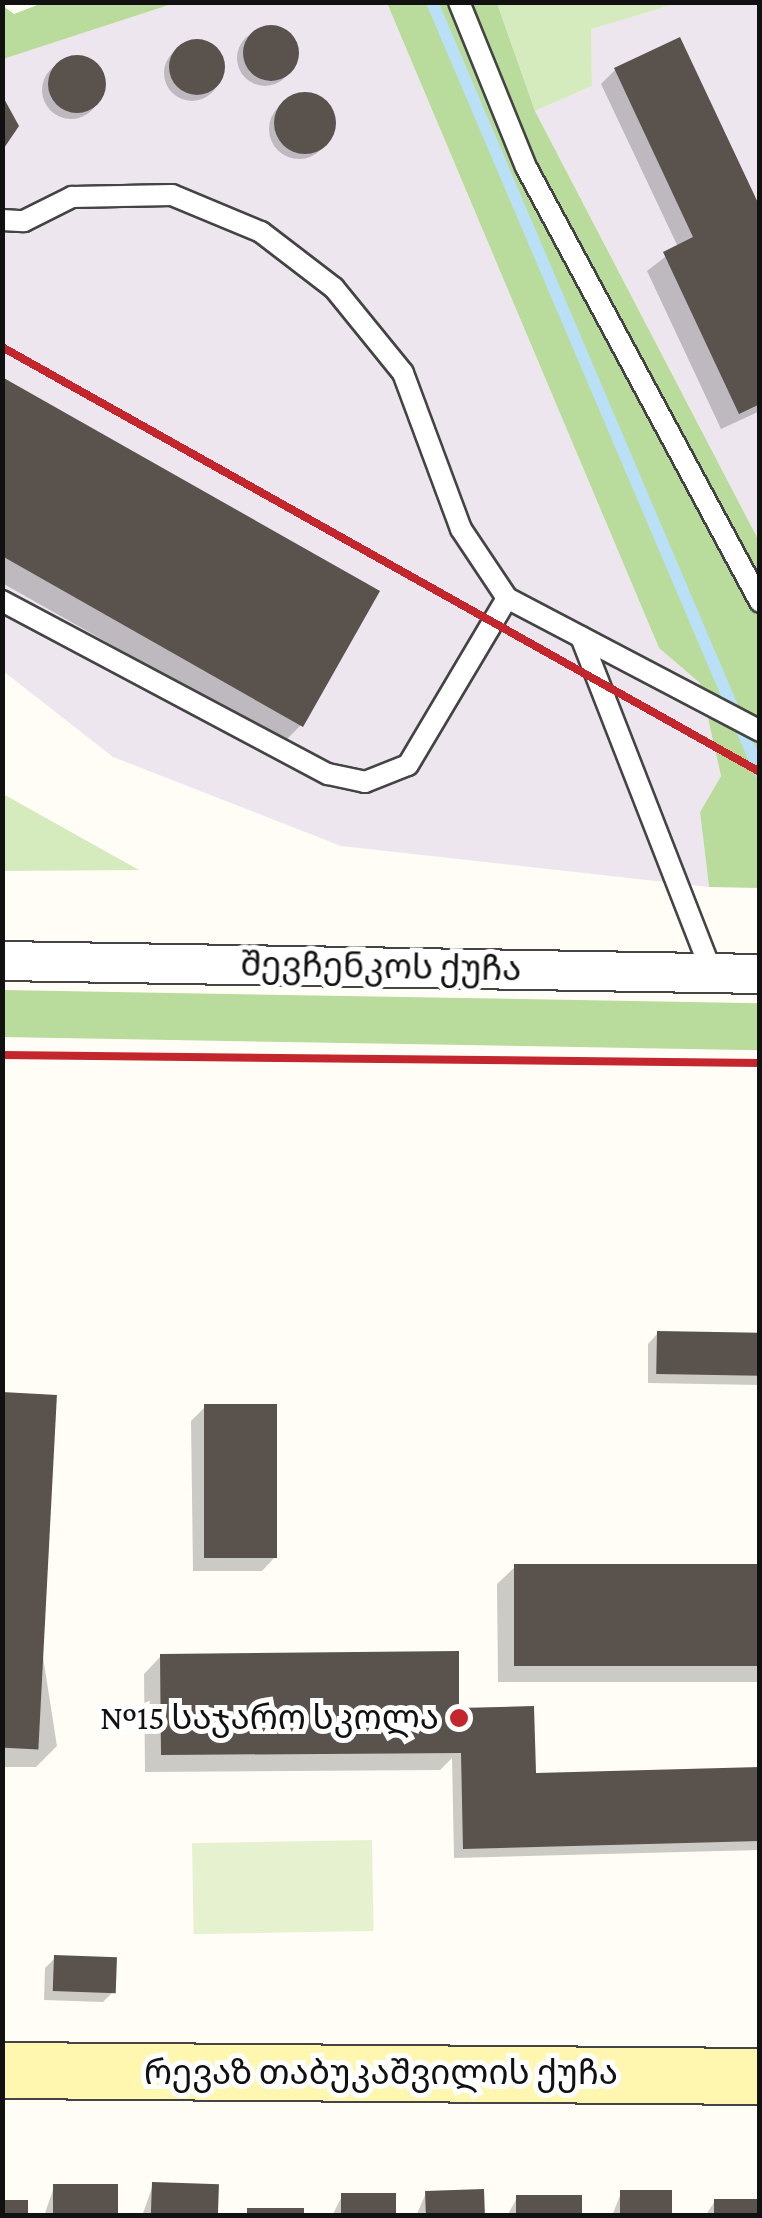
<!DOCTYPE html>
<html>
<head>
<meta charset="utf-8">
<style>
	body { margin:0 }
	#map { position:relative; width:762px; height:2218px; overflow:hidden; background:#fffdf5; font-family:"Crimson Pro","Noto Sans Georgian",serif }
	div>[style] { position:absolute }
	.industrial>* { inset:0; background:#eee6ef }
	.green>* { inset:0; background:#d5ebbd }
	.forest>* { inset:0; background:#b9dc9c; transform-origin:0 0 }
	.pitch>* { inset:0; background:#e6f2cf; transform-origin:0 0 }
	.shadow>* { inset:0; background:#0003 }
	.round { border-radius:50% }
	.stream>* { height:12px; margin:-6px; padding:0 6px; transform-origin:6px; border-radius:6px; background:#b9e0f7 }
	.building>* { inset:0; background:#5a524d; transform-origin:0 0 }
	.roads { filter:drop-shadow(2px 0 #444) drop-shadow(-2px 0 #444) drop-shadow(0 2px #444) drop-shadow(0 -2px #444) }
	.lane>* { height:20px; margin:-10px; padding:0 10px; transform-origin:10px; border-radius:10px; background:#fff }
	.street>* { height:38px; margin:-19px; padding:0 19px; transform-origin:19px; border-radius:19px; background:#fff }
	.secondary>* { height:55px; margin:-27.5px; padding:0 27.5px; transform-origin:27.5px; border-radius:27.5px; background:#fff6b0 }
	.rail>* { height:8px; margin:-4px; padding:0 4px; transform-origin:4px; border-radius:4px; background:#c4262e }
	.dots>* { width:28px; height:28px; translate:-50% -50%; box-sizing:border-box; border:5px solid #fff; border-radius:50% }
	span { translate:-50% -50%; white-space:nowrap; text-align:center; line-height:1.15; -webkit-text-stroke:10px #fff; paint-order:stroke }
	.street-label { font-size:35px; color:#111 }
	.poi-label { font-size:35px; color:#111 }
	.right { translate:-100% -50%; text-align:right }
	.frame { position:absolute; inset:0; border:5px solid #111; pointer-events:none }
</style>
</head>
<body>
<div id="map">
	<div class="industrial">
		<div style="clip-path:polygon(175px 3px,387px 3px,659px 648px,700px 682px,721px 776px,700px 812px,709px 887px,341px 846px,113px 757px,3px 671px,2px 59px)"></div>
		<div style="clip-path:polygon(679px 3px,759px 3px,759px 541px,535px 111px,592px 86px,590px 29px)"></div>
	</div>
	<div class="green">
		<div style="clip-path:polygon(497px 3px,679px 3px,591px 29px,592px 86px,535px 111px)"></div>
		<div style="clip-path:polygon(3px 794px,139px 870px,3px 871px)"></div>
	</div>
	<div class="forest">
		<div style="clip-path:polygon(45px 2px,175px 2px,175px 3px,3px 59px,3px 6px,14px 14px)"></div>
		<div style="clip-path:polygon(387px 3px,497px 3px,535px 111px,759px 541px,759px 888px,709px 887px,700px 812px,721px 776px,700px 683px,659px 648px)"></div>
		<div style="left:3px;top:990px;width:756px;height:47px;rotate:1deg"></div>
	</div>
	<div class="pitch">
		<div style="left:372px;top:1840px;width:91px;height:180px;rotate:89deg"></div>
	</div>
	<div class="shadow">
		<div class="round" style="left:237px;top:30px;width:56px;height:56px"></div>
		<div class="round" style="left:164px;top:45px;width:56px;height:56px"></div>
		<div class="round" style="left:42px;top:61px;width:58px;height:58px"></div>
		<div style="clip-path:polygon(615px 70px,760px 209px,760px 411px,721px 429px,647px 271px,678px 247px,601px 84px)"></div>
		<div class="round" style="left:269px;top:99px;width:60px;height:60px"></div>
		<div style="clip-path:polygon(2px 380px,301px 725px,284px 742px,2px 583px)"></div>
		<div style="clip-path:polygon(658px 1333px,760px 1335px,760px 1385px,648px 1383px,648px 1344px)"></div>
		<div style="clip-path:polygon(2px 1395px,57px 1746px,36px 1767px,2px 1767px)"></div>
		<div style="clip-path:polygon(205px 1407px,276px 1556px,262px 1571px,193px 1571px,191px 1421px)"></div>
		<div style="clip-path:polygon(760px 1566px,760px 1682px,498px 1682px,497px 1584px,515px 1567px)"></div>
		<div style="clip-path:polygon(161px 1656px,457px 1715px,533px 1775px,760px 1769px,760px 1850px,454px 1858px,452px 1758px,440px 1770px,145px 1772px,144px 1674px)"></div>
		<div style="clip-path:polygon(55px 1958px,113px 1992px,103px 2002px,44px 2000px,45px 1968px)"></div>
		<div style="clip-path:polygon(153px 2185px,216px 2216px,142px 2216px)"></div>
		<div style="clip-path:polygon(54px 2187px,115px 2216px,44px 2216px)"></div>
		<div style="clip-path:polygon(426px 2193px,483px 2216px,416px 2216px)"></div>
		<div style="clip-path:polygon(621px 2193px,670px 2216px,612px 2216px)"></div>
		<div style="clip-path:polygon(342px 2196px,394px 2216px,332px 2216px)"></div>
		<div style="clip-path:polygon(517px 2198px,580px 2216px,507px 2216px)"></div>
		<div style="clip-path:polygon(715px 2201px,760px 2216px,705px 2216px)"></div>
	</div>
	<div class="stream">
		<div style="left:432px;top:2px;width:837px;rotate:66.93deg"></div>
	</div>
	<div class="building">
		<div class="round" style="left:243px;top:25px;width:56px;height:56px"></div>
		<div style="clip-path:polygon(680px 37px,760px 207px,760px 404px,739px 414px,663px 252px,693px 237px,614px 68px)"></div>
		<div class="round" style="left:169px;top:39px;width:56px;height:56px"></div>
		<div class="round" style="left:48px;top:55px;width:58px;height:58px"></div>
		<div class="round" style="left:274px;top:92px;width:62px;height:62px"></div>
		<div style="clip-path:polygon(2px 95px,19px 126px,2px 151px)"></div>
		<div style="clip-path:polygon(2px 377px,380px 591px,303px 727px,2px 556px)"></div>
		<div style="left:657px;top:1331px;width:103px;height:43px;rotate:1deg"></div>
		<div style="left:2px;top:1392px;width:55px;height:355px;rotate:3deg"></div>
		<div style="left:204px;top:1404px;width:73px;height:154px"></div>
		<div style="left:514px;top:1564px;width:246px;height:102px"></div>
		<div style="clip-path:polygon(459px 1651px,459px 1708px,534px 1706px,536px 1773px,760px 1767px,760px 1841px,463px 1849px,461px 1753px,161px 1755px,160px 1654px)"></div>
		<div style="left:54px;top:1955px;width:63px;height:36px;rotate:2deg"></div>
		<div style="left:152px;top:2182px;width:67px;height:34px;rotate:2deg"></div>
		<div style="left:53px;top:2184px;width:65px;height:32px"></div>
		<div style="left:484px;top:2189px;width:27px;height:59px;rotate:88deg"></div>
		<div style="left:672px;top:2190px;width:26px;height:52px;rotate:90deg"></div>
		<div style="left:341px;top:2193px;width:55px;height:23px"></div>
		<div style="left:516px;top:2195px;width:66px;height:21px"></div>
		<div style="left:714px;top:2199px;width:46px;height:17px"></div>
		<div style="left:2px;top:2200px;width:26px;height:16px"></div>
		<div style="left:247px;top:2208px;width:57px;height:8px"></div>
	</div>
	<div class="roads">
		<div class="lane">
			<div style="left:459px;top:2px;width:178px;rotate:67.9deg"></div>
			<div style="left:526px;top:167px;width:494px;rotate:61.7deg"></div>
			<div style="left:2px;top:220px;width:22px;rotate:3deg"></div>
			<div style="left:24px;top:221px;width:54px;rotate:-26.6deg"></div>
			<div style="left:72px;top:197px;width:100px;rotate:-1.1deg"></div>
			<div style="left:172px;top:195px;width:96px;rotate:22.6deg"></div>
			<div style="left:261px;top:232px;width:92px;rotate:37.5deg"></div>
			<div style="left:334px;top:288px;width:109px;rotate:50.9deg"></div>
			<div style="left:403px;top:373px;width:166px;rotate:69.6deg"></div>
			<div style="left:461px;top:529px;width:83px;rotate:56.3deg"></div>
			<div style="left:507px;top:598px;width:286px;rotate:27.7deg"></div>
			<div style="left:2px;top:601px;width:369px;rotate:28deg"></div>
			<div style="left:328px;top:774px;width:38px;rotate:12deg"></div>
			<div style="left:365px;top:782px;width:46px;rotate:-21.6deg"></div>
			<div style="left:408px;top:765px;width:194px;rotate:-59.3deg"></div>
			<div style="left:581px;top:637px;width:361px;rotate:68.7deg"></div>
		</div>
		<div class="street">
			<div style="left:2px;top:961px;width:758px;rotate:0.98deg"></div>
		</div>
		<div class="secondary">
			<div style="left:2px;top:2070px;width:758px;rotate:0.45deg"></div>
		</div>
	</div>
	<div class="rail">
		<div style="left:2px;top:347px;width:869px;rotate:29.28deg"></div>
		<div style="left:2px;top:1055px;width:758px;rotate:0.6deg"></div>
	</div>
	<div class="dots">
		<div style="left:459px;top:1718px;background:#c4262e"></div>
	</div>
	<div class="street-label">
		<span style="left:381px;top:967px;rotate:1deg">შევჩენკოს ქუჩა</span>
		<span style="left:381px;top:2073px">რევაზ თაბუკაშვილის ქუჩა</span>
	</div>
	<div class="poi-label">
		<span class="right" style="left:439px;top:1718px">№15 საჯარო სკოლა</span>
	</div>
	<div class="frame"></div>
</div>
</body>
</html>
